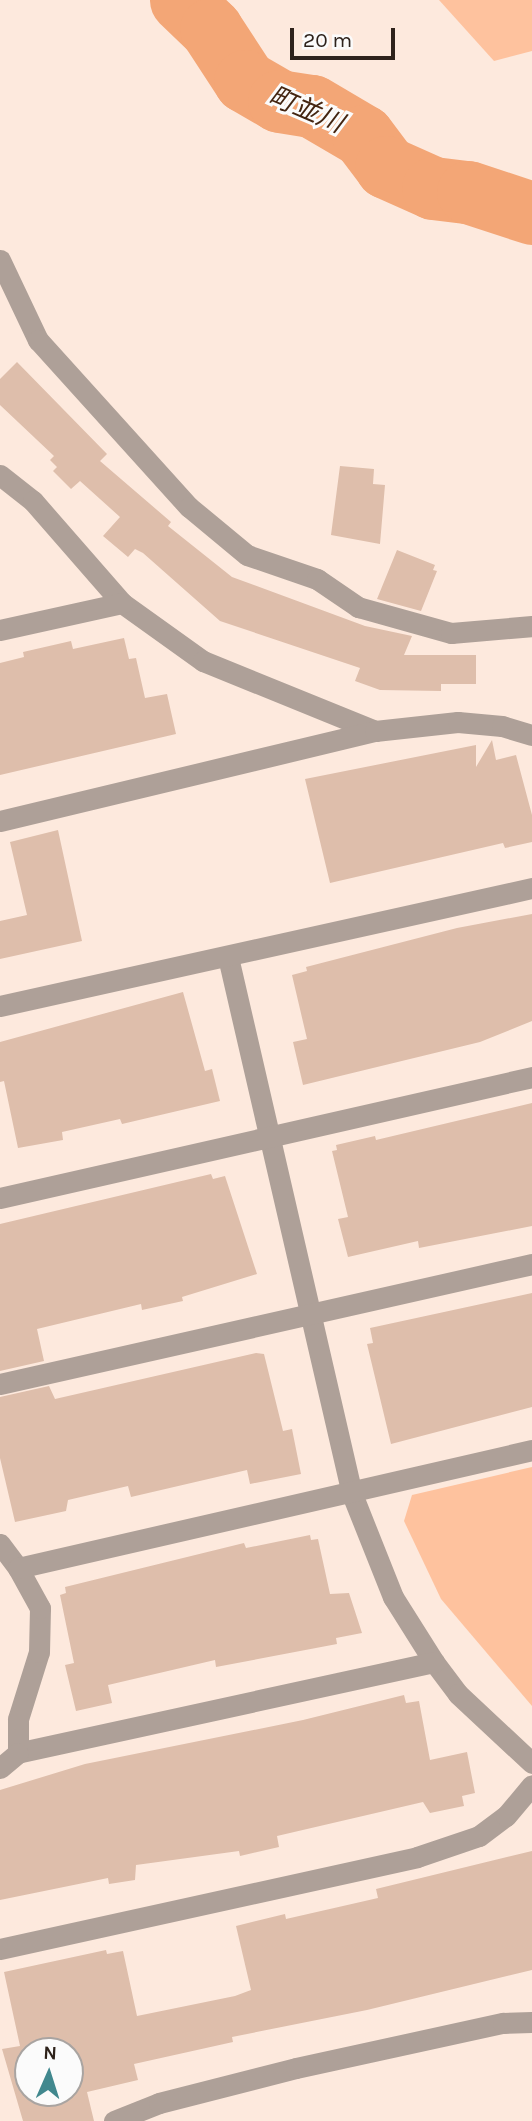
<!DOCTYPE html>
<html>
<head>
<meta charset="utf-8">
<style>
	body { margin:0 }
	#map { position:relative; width:532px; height:2121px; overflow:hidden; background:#fde9dd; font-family:Karla,"Noto Sans JP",sans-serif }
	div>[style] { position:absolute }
	.green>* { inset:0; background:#fec29e }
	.river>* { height:63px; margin:-31.5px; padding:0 31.5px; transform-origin:31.5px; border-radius:31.5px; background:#f3a676 }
	.building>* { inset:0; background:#debeab }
	.minor>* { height:21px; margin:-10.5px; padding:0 10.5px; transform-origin:10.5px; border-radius:10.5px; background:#aea098 }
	span { translate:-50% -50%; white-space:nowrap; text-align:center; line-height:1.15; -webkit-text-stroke:6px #fbfbfb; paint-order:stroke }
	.water-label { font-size:26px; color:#442511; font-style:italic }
	.north { position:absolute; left:14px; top:2037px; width:70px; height:70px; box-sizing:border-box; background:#fbfbfb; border:2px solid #a9a4a1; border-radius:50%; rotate:3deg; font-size:19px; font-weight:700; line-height:28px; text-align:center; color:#2e221b }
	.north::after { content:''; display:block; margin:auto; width:24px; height:32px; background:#41888e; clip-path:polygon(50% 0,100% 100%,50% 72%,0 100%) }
	.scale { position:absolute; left:290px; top:28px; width:105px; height:32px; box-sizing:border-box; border:4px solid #2e221b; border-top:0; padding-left:9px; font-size:21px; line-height:24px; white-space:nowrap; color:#2e221b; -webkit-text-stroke:5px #fbfbfb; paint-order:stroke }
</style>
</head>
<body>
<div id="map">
	<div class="green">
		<div style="clip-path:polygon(439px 0,532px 0,532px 51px,494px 61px)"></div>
		<div style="clip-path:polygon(532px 1467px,532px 1706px,441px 1599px,404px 1521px,412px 1495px)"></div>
	</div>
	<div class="river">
		<div style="left:181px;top:0;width:42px;rotate:44deg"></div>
		<div style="left:211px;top:29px;width:62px;rotate:56.8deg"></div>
		<div style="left:245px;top:81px;width:39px;rotate:30deg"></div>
		<div style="left:279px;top:101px;width:33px;rotate:9deg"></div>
		<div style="left:312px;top:106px;width:59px;rotate:30.5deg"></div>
		<div style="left:363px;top:136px;width:39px;rotate:53deg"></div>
		<div style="left:386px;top:167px;width:51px;rotate:24.1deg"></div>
		<div style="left:433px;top:188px;width:35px;rotate:7deg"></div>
		<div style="left:468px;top:192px;width:67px;rotate:18.2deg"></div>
	</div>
	<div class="building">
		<div style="clip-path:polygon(17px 362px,107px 454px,100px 461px,171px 522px,168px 526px,232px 577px,365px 626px,412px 636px,404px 655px,476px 655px,476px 684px,441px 684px,441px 691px,380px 690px,355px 681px,360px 668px,220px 621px,143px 553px,135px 549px,128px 557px,103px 536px,120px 517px,80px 481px,71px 489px,53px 471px,57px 467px,50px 460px,54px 456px,0 405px,0 379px)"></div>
		<div style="clip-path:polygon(340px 466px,374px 469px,373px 484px,385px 485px,380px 544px,331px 535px)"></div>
		<div style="clip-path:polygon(397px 550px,435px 565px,433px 570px,437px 571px,421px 611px,377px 599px)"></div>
		<div style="clip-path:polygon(124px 638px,129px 659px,136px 658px,145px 698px,167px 694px,176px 734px,0 775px,0 663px,24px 657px,23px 652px,71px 641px,73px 649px)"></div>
		<div style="clip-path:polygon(492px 740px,496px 760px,516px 755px,532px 815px,532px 842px,505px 848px,503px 843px,330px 883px,305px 779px,476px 745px,476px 767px)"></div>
		<div style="clip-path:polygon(58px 830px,82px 941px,0 959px,0 921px,27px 915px,10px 842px)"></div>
		<div style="clip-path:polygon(532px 914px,532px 1021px,480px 1042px,303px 1085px,293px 1042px,307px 1039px,292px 975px,307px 971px,306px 967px,457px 928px)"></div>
		<div style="clip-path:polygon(183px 992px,205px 1071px,212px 1069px,220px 1101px,122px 1124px,120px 1119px,62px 1132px,63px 1140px,18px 1148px,4px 1081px,0 1082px,0 1042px)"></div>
		<div style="clip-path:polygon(532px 1103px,532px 1226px,419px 1248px,418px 1241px,348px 1257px,338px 1219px,348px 1217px,332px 1151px,337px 1150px,336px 1145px,375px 1136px,376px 1140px)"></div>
		<div style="clip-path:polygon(211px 1174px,213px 1179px,225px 1176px,257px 1274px,182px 1297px,183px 1301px,142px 1310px,141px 1304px,37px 1329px,44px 1361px,0 1371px,0 1224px)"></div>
		<div style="clip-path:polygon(532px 1293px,532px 1407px,391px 1444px,367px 1344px,373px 1343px,370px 1328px)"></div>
		<div style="clip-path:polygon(256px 1353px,264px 1354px,283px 1431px,292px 1429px,301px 1474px,250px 1484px,247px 1470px,131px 1497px,128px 1486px,68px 1500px,66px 1511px,15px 1522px,0 1458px,0 1397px,49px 1386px,55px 1399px)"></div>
		<div style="clip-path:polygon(310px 1535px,311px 1540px,318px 1539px,330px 1594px,349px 1593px,362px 1633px,336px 1638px,337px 1644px,216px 1667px,215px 1660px,108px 1685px,112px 1703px,76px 1711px,65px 1665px,74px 1663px,60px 1595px,66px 1593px,65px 1587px,244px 1543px,246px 1548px)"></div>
		<div style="clip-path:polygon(404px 1695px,406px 1703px,419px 1701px,430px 1760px,467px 1752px,475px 1793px,462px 1796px,464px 1806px,430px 1813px,423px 1802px,277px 1836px,279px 1847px,240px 1856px,239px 1851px,136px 1865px,135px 1880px,109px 1884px,108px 1878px,0 1900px,0 1790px,85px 1764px,303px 1720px)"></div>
		<div style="clip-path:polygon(evenodd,532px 1851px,532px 1970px,367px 2010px,232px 2037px,233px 2042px,134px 2064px,138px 2080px,87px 2092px,94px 2121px,23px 2121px,2px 2049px,20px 2046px,4px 1972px,106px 1950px,107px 1954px,123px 1951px,137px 2016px,235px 1996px,251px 1990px,236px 1926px,285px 1914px,286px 1919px,378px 1898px,376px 1889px,532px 1851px,28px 2051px,70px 2051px,70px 2093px,28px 2093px,28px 2051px)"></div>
	</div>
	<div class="minor">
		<div style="left:0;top:260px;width:89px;rotate:64.6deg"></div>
		<div style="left:38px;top:340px;width:225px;rotate:47.9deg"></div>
		<div style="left:189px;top:507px;width:75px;rotate:39.6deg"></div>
		<div style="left:247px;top:555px;width:74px;rotate:18.9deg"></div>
		<div style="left:317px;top:579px;width:50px;rotate:34.3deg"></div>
		<div style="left:358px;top:607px;width:97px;rotate:15.6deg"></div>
		<div style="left:451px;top:633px;width:81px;rotate:-4.9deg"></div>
		<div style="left:0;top:475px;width:42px;rotate:38.2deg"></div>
		<div style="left:33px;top:501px;width:135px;rotate:48.9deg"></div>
		<div style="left:122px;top:603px;width:100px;rotate:35.6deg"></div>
		<div style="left:203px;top:661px;width:186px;rotate:22.1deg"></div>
		<div style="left:0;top:630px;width:125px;rotate:-12.5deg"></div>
		<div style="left:0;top:821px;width:386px;rotate:-13.5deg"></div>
		<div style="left:375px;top:731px;width:83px;rotate:-6.2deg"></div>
		<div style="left:458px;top:722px;width:44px;rotate:5.2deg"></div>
		<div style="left:502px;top:726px;width:31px;rotate:17deg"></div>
		<div style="left:228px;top:957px;width:551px;rotate:77deg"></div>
		<div style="left:352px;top:1494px;width:111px;rotate:68.3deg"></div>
		<div style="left:393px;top:1597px;width:77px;rotate:57.8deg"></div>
		<div style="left:434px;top:1662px;width:40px;rotate:53deg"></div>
		<div style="left:458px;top:1694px;width:101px;rotate:43deg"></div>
		<div style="left:0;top:1006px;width:545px;rotate:-12.51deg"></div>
		<div style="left:0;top:1198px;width:546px;rotate:-12.81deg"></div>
		<div style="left:0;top:1384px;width:545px;rotate:-12.71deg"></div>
		<div style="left:0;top:1544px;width:30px;rotate:53deg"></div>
		<div style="left:434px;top:1662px;width:426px;rotate:167.7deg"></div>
		<div style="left:18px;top:1753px;width:34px;rotate:-90deg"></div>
		<div style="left:18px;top:1719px;width:70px;rotate:-72.6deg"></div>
		<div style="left:39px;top:1652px;width:44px;rotate:-88.7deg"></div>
		<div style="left:40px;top:1608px;width:46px;rotate:-118.8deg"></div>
		<div style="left:18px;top:1568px;width:527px;rotate:-12.93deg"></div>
		<div style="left:0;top:1768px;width:23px;rotate:-40deg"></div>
		<div style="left:0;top:1949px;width:427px;rotate:-12.4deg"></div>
		<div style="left:417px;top:1857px;width:65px;rotate:-18.7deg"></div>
		<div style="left:479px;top:1836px;width:34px;rotate:-37deg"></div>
		<div style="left:506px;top:1816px;width:40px;rotate:-50deg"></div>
		<div style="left:114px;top:2121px;width:48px;rotate:-21.8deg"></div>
		<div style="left:159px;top:2103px;width:141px;rotate:-14.3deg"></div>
		<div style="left:296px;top:2068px;width:212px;rotate:-12.3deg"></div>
		<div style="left:503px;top:2023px;width:29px;rotate:-2deg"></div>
	</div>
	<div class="water-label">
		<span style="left:306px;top:110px;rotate:23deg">町並川</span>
	</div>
	<div class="north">N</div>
	<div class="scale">20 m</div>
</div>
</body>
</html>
